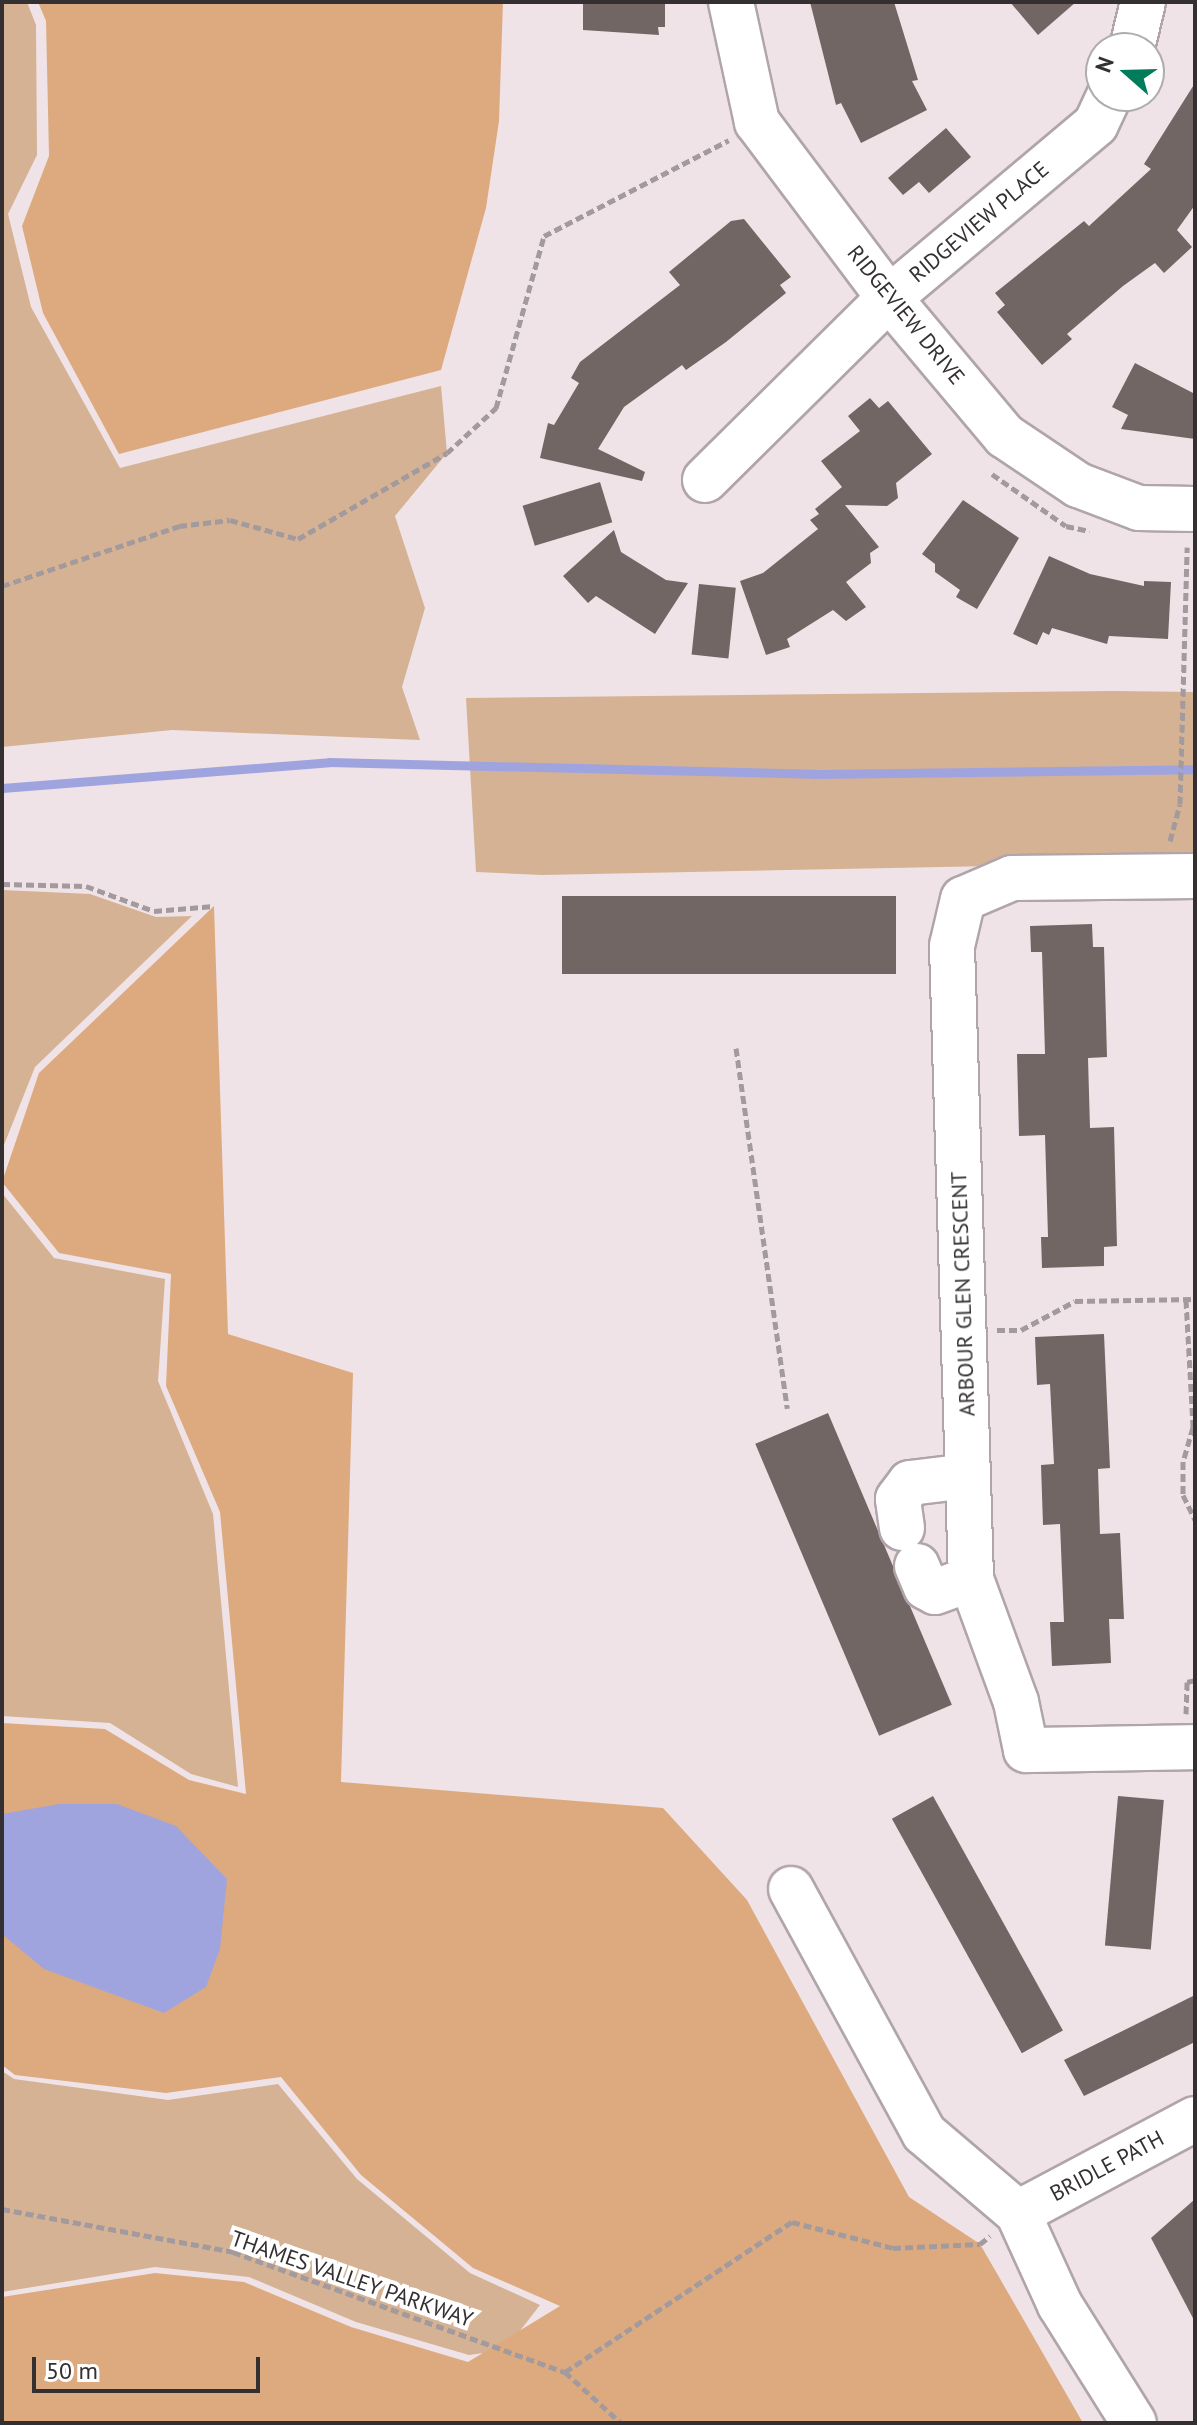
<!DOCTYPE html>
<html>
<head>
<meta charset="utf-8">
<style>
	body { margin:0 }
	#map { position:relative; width:1197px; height:2425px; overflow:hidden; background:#efe3e7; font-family:"PT Sans",sans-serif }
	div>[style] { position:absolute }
	.green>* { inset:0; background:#d5b294 }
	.forest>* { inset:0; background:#ddaa7f }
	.water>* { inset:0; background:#a0a4de }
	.stream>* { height:9px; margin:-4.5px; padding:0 4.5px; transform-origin:4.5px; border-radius:4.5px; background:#a0a4de }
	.building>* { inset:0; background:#716664; transform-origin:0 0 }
	.path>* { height:5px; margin-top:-2.5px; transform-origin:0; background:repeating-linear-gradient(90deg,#a39a9d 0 8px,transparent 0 12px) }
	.roads { filter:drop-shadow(2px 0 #b0a5aa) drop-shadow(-2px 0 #b0a5aa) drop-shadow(0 2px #b0a5aa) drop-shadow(0 -2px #b0a5aa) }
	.minor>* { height:44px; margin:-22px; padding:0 22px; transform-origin:22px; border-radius:22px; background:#fff }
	span { translate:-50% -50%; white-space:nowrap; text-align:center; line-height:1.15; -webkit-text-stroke:8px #fff; paint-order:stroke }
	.street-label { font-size:22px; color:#343032 }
	.frame { position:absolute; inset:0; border:4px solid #343032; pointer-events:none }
	.north { position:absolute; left:1085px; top:32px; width:80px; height:80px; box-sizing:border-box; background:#fff; border:2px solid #aeacad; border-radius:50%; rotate:290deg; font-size:22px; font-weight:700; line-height:32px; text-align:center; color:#343032 }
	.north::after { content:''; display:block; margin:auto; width:28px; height:36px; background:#017c5b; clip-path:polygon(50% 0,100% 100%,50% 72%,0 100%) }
	.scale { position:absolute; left:32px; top:2357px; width:228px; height:36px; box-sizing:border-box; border:4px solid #343032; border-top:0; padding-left:10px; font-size:24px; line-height:28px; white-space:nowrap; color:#343032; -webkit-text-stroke:6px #fff; paint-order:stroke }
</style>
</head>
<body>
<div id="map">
	<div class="green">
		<div style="clip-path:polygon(2px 2px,27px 2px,36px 25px,37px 155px,8px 214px,31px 307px,120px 468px,441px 386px,447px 453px,395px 516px,425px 608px,402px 687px,420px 740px,172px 730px,2px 747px)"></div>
		<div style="clip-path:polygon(1113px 691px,1195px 692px,1195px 862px,542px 875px,476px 872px,466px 698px)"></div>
		<div style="clip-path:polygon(2px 890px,90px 894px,156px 917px,192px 916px,35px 1067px,2px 1150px)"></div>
		<div style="clip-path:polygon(2px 1193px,54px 1258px,165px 1279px,158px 1381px,213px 1514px,238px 1787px,191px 1774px,110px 1723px,2px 1716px)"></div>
		<div style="clip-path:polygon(2px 2071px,14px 2079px,168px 2100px,278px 2084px,357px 2179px,470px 2273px,540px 2305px,505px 2350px,469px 2355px,356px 2322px,249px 2277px,155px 2267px,2px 2292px)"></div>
	</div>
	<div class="forest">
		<div style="clip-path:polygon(38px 2px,503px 2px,499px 121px,486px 208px,441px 370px,119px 454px,43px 313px,22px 226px,49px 156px,46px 21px)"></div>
		<div style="clip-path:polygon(214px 906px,228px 1334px,353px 1373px,341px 1782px,663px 1808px,747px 1900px,909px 2197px,980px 2244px,1083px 2423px,2px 2423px,2px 2297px,155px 2273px,244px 2282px,351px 2327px,468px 2362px,560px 2306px,473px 2268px,361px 2175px,281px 2077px,166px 2093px,15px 2075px,2px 2065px,2px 1723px,105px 1729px,189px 1780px,246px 1794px,220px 1512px,166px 1386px,171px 1274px,59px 1253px,2px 1182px,39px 1073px)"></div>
	</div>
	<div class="water">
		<div style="clip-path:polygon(59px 1804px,117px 1804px,176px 1826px,227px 1879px,220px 1949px,206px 1987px,164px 2013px,44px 1969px,2px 1934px,2px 1814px)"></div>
	</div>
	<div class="stream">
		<div style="left:2px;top:788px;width:328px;rotate:-4.5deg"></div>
		<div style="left:329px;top:762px;width:484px;rotate:1.4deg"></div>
		<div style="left:813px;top:774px;width:382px;rotate:-0.7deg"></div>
	</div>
	<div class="building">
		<div style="clip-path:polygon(583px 2px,665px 2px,665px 27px,658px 27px,659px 35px,583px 30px)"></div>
		<div style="clip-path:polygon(810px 2px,894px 2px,918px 80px,912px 81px,927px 110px,861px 143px,841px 103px,836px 105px)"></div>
		<div style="clip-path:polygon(1010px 2px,1076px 2px,1038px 35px)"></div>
		<div style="clip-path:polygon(1195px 83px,1195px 205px,1177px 230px,1192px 247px,1164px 273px,1155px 263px,1123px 286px,1067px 334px,1072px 339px,1042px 365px,997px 312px,1005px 305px,995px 293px,1084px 221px,1089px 226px,1151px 169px,1144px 164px)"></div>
		<div style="clip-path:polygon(946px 128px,971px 157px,929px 193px,919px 182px,903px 195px,888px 178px)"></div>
		<div style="clip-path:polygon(744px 219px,791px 277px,780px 285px,786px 293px,726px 342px,686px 370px,682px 365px,624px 407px,598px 449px,645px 472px,642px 481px,540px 458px,548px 423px,554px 425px,579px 383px,571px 378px,580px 362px,680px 285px,669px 272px,731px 221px)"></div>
		<div style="clip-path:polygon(1135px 363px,1195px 394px,1195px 439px,1121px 429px,1128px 415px,1112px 407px)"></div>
		<div style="clip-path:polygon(870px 398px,879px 408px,888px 401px,932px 454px,896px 483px,898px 498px,887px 506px,845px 505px,879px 547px,870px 553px,871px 563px,846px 582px,866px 607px,846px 621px,833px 610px,787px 639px,790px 647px,766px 655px,740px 581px,763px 573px,818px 529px,810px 520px,819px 514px,815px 509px,842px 487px,821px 461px,860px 431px,848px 416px)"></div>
		<div style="left:600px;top:482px;width:42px;height:81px;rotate:73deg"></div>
		<div style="clip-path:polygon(963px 500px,1019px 538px,977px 609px,956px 597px,960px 590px,935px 572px,935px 564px,922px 554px)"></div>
		<div style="clip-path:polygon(614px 530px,621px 552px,666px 580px,688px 583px,655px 634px,596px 596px,588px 603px,563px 576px)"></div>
		<div style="clip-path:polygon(1049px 556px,1090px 574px,1144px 586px,1144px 581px,1171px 582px,1168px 639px,1109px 636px,1107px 644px,1052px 628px,1049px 635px,1043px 632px,1037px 645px,1013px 634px)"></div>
		<div style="left:699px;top:584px;width:37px;height:71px;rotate:6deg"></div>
		<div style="left:562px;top:896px;width:334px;height:78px"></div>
		<div style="clip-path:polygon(1092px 924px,1093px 947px,1104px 947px,1107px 1057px,1088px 1058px,1090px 1128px,1114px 1127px,1117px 1246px,1104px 1247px,1104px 1266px,1042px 1268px,1041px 1237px,1048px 1237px,1045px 1135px,1019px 1136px,1017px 1054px,1045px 1054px,1042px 952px,1031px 952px,1030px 926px)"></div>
		<div style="clip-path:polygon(1104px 1334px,1110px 1468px,1098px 1469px,1100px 1534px,1120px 1533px,1124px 1619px,1109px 1619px,1111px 1663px,1052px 1666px,1050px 1622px,1064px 1622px,1060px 1524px,1043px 1525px,1041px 1465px,1054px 1464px,1050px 1384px,1037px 1385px,1035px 1337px)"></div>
		<div style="left:828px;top:1413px;width:317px;height:79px;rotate:67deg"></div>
		<div style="left:933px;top:1796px;width:268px;height:47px;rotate:61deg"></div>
		<div style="left:1118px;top:1796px;width:46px;height:150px;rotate:5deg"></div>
		<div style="clip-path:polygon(1195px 1995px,1195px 2042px,1084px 2096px,1064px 2060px)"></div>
		<div style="clip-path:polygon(1195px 2199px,1195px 2322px,1151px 2238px)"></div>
	</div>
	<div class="path">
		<div style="left:992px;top:474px;width:90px;rotate:35.1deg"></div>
		<div style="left:1066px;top:526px;width:24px;rotate:12deg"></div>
		<div style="left:2px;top:586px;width:187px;rotate:-18.7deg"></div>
		<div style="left:179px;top:526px;width:51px;rotate:-6.7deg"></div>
		<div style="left:230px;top:520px;width:71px;rotate:15.6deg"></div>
		<div style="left:298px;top:539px;width:172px;rotate:-30deg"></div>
		<div style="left:447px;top:453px;width:67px;rotate:-42.6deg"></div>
		<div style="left:496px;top:408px;width:179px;rotate:-74.4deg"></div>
		<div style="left:544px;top:236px;width:208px;rotate:-27.4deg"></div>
		<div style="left:1170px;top:841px;width:38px;rotate:-75deg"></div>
		<div style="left:1180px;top:804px;width:257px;rotate:-88.4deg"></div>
		<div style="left:2px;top:884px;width:84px;rotate:1.4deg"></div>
		<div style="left:86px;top:886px;width:72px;rotate:20.2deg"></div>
		<div style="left:154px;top:911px;width:60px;rotate:-4.8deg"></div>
		<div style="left:736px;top:1048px;width:364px;rotate:81.9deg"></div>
		<div style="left:1186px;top:1300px;width:127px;rotate:86.8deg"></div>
		<div style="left:1193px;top:1427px;width:35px;rotate:106deg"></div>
		<div style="left:1183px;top:1461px;width:34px;rotate:90deg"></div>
		<div style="left:1183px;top:1495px;width:28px;rotate:64deg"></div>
		<div style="left:997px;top:1330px;width:24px"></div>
		<div style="left:1021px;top:1330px;width:61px;rotate:-28.2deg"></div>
		<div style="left:1075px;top:1301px;width:120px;rotate:-1deg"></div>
		<div style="left:1186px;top:1714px;width:32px;rotate:-88deg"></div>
		<div style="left:1187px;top:1682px;width:8px;rotate:-14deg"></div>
		<div style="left:2px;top:2209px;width:235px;rotate:10.5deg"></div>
		<div style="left:233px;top:2252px;width:353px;rotate:19.9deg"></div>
		<div style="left:565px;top:2372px;width:76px;rotate:42.3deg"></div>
		<div style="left:565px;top:2372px;width:272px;rotate:-33.5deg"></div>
		<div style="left:792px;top:2222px;width:104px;rotate:14.4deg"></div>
		<div style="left:893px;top:2248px;width:87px;rotate:-2.6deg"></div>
		<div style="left:980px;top:2244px;width:13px;rotate:-39deg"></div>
	</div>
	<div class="roads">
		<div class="minor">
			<div style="left:731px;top:2px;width:123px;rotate:77.8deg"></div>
			<div style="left:757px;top:122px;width:220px;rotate:53.1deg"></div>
			<div style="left:889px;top:298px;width:180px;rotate:50deg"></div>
			<div style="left:1005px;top:436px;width:88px;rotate:33.9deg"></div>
			<div style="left:1078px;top:485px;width:65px;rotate:20.7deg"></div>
			<div style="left:1139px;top:508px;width:56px;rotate:1deg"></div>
			<div style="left:1132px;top:48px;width:47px;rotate:-76.6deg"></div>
			<div style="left:705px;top:480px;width:259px;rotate:-44.7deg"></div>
			<div style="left:889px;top:298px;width:270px;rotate:-40deg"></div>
			<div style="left:1096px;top:124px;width:31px;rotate:-65deg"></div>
			<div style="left:1195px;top:876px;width:183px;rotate:179.4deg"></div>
			<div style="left:1012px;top:878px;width:53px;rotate:156.8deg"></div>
			<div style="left:963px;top:899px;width:48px;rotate:103.2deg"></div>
			<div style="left:952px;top:946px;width:633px;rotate:88.28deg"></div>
			<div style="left:971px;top:1579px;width:131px;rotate:69.9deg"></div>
			<div style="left:1016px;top:1702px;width:49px;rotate:78.2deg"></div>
			<div style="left:1026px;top:1750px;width:169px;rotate:-1deg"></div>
			<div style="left:902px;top:1528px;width:29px;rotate:-98deg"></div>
			<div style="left:898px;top:1499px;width:20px;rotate:-53deg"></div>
			<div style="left:910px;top:1483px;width:58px;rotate:-6.9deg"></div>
			<div style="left:917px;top:1566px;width:23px;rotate:67deg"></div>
			<div style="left:926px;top:1587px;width:10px;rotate:29deg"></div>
			<div style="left:935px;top:1592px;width:38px;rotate:-20deg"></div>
			<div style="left:791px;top:1889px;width:278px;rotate:61.4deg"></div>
			<div style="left:924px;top:2133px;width:123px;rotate:40.4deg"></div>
			<div style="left:1018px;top:2213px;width:101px;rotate:65.5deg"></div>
			<div style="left:1060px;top:2305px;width:139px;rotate:57.9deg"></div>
			<div style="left:1018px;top:2213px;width:200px;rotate:-28deg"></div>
		</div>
	</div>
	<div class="street-label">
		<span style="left:979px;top:222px;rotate:-40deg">RIDGEVIEW PLACE</span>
		<span style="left:906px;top:315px;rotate:51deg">RIDGEVIEW DRIVE</span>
		<span style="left:963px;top:1294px;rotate:-92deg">ARBOUR GLEN CRESCENT</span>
		<span style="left:1107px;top:2166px;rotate:-28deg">BRIDLE PATH</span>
		<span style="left:352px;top:2279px;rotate:19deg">THAMES VALLEY PARKWAY</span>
	</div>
	<div class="frame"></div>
	<div class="north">N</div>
	<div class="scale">50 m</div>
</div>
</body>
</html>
